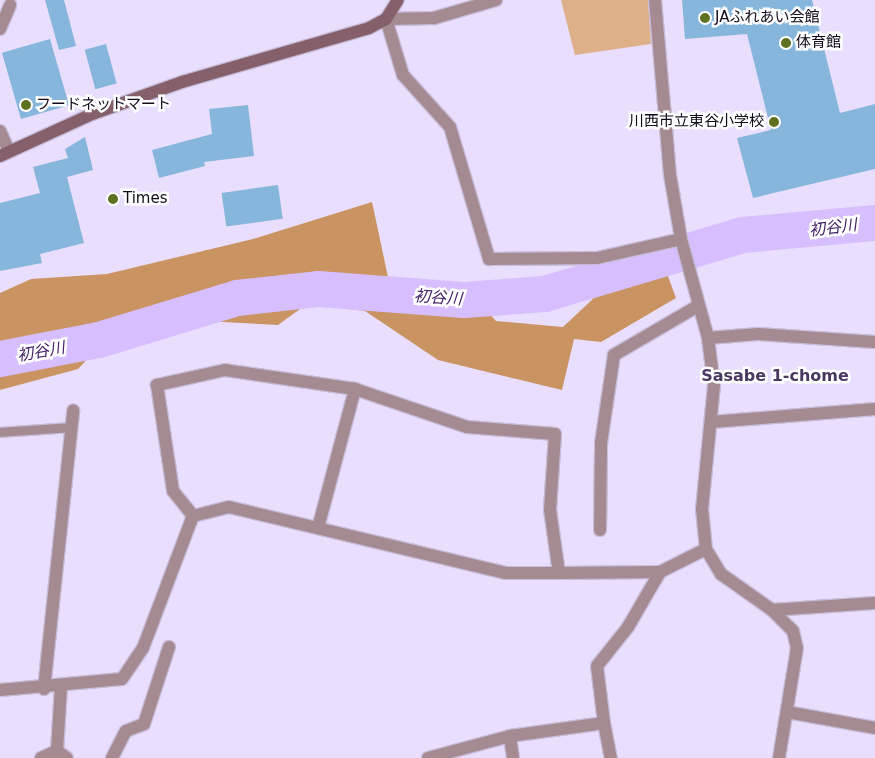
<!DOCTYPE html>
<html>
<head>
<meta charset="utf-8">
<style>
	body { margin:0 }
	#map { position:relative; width:875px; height:758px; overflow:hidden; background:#eadefe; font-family:"DejaVu Sans","Noto Sans JP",sans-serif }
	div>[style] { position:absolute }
	.green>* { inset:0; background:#ddb089 }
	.forest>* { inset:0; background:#c99362 }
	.river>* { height:36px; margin:-18px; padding:0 18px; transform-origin:18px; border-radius:18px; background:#d7beff }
	.building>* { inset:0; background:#86b6db; transform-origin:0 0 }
	.roads { filter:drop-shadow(1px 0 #c7bcda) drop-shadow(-1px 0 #c7bcda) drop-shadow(0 1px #c7bcda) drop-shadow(0 -1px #c7bcda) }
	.lane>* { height:9px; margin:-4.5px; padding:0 4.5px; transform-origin:4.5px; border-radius:4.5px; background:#a58b91 }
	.street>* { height:12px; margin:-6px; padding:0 6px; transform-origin:6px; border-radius:6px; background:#a58b91 }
	.secondary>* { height:12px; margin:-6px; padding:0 6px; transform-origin:6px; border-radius:6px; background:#85606a }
	.dots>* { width:14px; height:14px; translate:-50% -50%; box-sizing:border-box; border:2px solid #fff; border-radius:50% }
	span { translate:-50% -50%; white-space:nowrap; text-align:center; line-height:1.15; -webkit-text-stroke:5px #fff; paint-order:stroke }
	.poi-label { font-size:15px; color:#110a1b }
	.left { translate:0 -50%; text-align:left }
	.right { translate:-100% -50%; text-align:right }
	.water-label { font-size:16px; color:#432068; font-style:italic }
	.neighbourhood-label { font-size:16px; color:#4a3862; font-weight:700 }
</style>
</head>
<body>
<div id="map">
	<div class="green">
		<div style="clip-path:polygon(561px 0,648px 0,651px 44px,575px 55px)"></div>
	</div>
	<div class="forest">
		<div style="clip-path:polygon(372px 202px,388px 277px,468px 290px,496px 321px,563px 327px,596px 296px,666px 271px,676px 298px,601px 342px,574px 339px,562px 390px,438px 360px,365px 311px,307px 304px,278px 325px,127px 317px,78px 369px,0 390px,0 293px,31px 279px,107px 274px,253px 239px)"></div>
	</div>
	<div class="river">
		<div style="left:0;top:359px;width:101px;rotate:-10.9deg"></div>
		<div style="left:99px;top:340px;width:144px;rotate:-16.9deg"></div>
		<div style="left:237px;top:298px;width:81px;rotate:-6.3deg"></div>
		<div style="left:318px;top:289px;width:146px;rotate:4.3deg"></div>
		<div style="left:464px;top:300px;width:81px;rotate:-4.2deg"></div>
		<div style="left:545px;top:294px;width:207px;rotate:-16.6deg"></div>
		<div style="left:743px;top:235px;width:133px;rotate:-5.2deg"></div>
	</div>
	<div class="building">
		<div style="clip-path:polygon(45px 0,64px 0,76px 46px,59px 50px)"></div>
		<div style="clip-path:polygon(682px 0,812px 0,840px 113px,875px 104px,875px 169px,753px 198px,737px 138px,771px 130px,747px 34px,685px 39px)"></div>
		<div style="left:50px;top:39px;width:69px;height:50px;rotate:74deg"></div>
		<div style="left:106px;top:44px;width:41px;height:22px;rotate:75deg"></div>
		<div style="clip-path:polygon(248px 105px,254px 156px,204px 162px,205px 166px,159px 178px,152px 150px,212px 134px,209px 109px)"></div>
		<div style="clip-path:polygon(85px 137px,93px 170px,67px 177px,84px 243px,40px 254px,42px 263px,0 271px,0 203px,40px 193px,33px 167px,68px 158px,65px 149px)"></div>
		<div style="left:278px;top:185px;width:34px;height:57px;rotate:82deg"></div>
	</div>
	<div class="roads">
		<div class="lane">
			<div style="left:0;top:432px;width:71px;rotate:-4deg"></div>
		</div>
		<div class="street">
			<div style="left:496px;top:0;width:65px;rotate:163.8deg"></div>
			<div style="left:434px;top:18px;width:48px;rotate:178.8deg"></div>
			<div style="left:386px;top:19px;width:59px;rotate:73.1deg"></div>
			<div style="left:403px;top:75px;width:70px;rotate:47.9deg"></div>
			<div style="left:450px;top:127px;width:138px;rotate:73.5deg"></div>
			<div style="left:489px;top:259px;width:108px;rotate:-0.5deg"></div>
			<div style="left:597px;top:258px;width:86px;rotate:-12.7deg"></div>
			<div style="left:655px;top:0;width:176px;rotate:85.1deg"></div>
			<div style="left:670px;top:175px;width:65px;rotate:80.2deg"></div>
			<div style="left:681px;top:239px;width:103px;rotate:74.7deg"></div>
			<div style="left:708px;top:338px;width:47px;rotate:82.7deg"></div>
			<div style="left:714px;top:385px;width:125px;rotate:95.5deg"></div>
			<div style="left:702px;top:509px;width:40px;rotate:84.3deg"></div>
			<div style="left:706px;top:549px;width:29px;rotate:59deg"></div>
			<div style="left:721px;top:574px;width:62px;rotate:35.2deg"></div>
			<div style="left:772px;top:610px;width:103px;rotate:-3.9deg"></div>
			<div style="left:0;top:29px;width:26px;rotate:-67deg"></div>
			<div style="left:0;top:131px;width:22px;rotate:66deg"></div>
			<div style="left:708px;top:338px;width:50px;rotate:-4.6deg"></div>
			<div style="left:758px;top:334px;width:117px;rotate:3.9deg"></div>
			<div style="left:711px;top:422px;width:165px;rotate:-4.5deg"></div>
			<div style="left:318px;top:528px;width:144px;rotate:-75.1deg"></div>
			<div style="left:600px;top:530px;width:87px;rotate:-89.3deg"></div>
			<div style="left:601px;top:443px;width:89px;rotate:-81.6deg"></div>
			<div style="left:614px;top:355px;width:97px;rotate:-30.3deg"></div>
			<div style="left:559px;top:573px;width:64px;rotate:-98.1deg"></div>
			<div style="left:550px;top:510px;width:76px;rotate:-86.2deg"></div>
			<div style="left:555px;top:434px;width:88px;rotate:-175.5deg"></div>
			<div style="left:467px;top:427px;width:118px;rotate:-161.3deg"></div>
			<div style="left:355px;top:389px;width:131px;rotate:-171.7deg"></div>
			<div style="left:225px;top:370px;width:70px;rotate:167.6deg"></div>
			<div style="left:157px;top:385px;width:107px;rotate:81.4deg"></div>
			<div style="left:173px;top:491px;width:32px;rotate:51deg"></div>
			<div style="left:193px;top:516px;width:37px;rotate:-14deg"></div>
			<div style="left:229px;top:507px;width:284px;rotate:13.4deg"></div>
			<div style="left:505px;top:573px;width:54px"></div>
			<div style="left:559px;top:573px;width:101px;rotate:-0.6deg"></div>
			<div style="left:772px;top:610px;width:30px;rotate:45deg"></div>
			<div style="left:793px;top:631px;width:17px;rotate:77deg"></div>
			<div style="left:797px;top:648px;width:111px;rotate:99.3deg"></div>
			<div style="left:61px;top:687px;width:64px;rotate:93.6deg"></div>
			<div style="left:57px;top:751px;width:12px;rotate:35deg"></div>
			<div style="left:44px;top:689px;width:280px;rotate:-84deg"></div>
			<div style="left:0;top:690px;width:122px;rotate:-5.2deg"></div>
			<div style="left:122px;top:679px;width:37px;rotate:-56deg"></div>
			<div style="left:143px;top:648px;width:141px;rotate:-69.3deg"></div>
			<div style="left:787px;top:712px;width:89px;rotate:10.3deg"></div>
			<div style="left:604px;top:723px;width:36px;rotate:79deg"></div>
			<div style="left:41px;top:758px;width:17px;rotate:-24deg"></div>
			<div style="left:112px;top:758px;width:30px;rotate:-63deg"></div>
			<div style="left:126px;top:731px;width:19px;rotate:-21deg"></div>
			<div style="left:144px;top:724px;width:81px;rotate:-72deg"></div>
			<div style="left:428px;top:758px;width:85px;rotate:-15deg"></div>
			<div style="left:513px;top:758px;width:22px;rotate:-98deg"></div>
			<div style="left:510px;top:736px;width:95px;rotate:-7.9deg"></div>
			<div style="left:604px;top:723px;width:57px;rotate:-97deg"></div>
			<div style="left:597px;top:666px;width:50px;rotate:-51.5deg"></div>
			<div style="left:628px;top:627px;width:64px;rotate:-59.8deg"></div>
			<div style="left:660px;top:572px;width:51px;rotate:-26.6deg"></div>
		</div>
		<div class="secondary">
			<div style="left:0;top:156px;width:101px;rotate:-24.5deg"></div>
			<div style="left:92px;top:114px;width:96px;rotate:-19.6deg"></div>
			<div style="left:182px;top:82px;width:195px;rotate:-16.1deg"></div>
			<div style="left:369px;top:28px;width:19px;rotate:-28deg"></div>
			<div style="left:386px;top:19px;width:22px;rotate:-58deg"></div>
		</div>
	</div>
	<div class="dots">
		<div style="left:705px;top:18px;background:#5d7120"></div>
		<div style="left:786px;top:43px;background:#5d7120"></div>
		<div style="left:26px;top:105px;background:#5d7120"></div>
		<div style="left:774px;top:122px;background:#5d7120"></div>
		<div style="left:113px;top:199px;background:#5d7120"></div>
	</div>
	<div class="poi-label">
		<span class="left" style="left:715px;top:18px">JAふれあい会館</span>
		<span class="left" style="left:796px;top:43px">体育館</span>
		<span class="left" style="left:36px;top:105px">フードネットマート</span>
		<span class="right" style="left:764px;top:122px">川西市立東谷小学校</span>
		<span class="left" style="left:123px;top:199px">Times</span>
	</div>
	<div class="water-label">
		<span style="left:833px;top:228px;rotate:-7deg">初谷川</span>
		<span style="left:438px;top:298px;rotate:4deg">初谷川</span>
		<span style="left:41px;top:352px;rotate:-10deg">初谷川</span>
	</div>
	<div class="neighbourhood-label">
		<span style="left:775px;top:376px">Sasabe 1-chome</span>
	</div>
</div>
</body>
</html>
